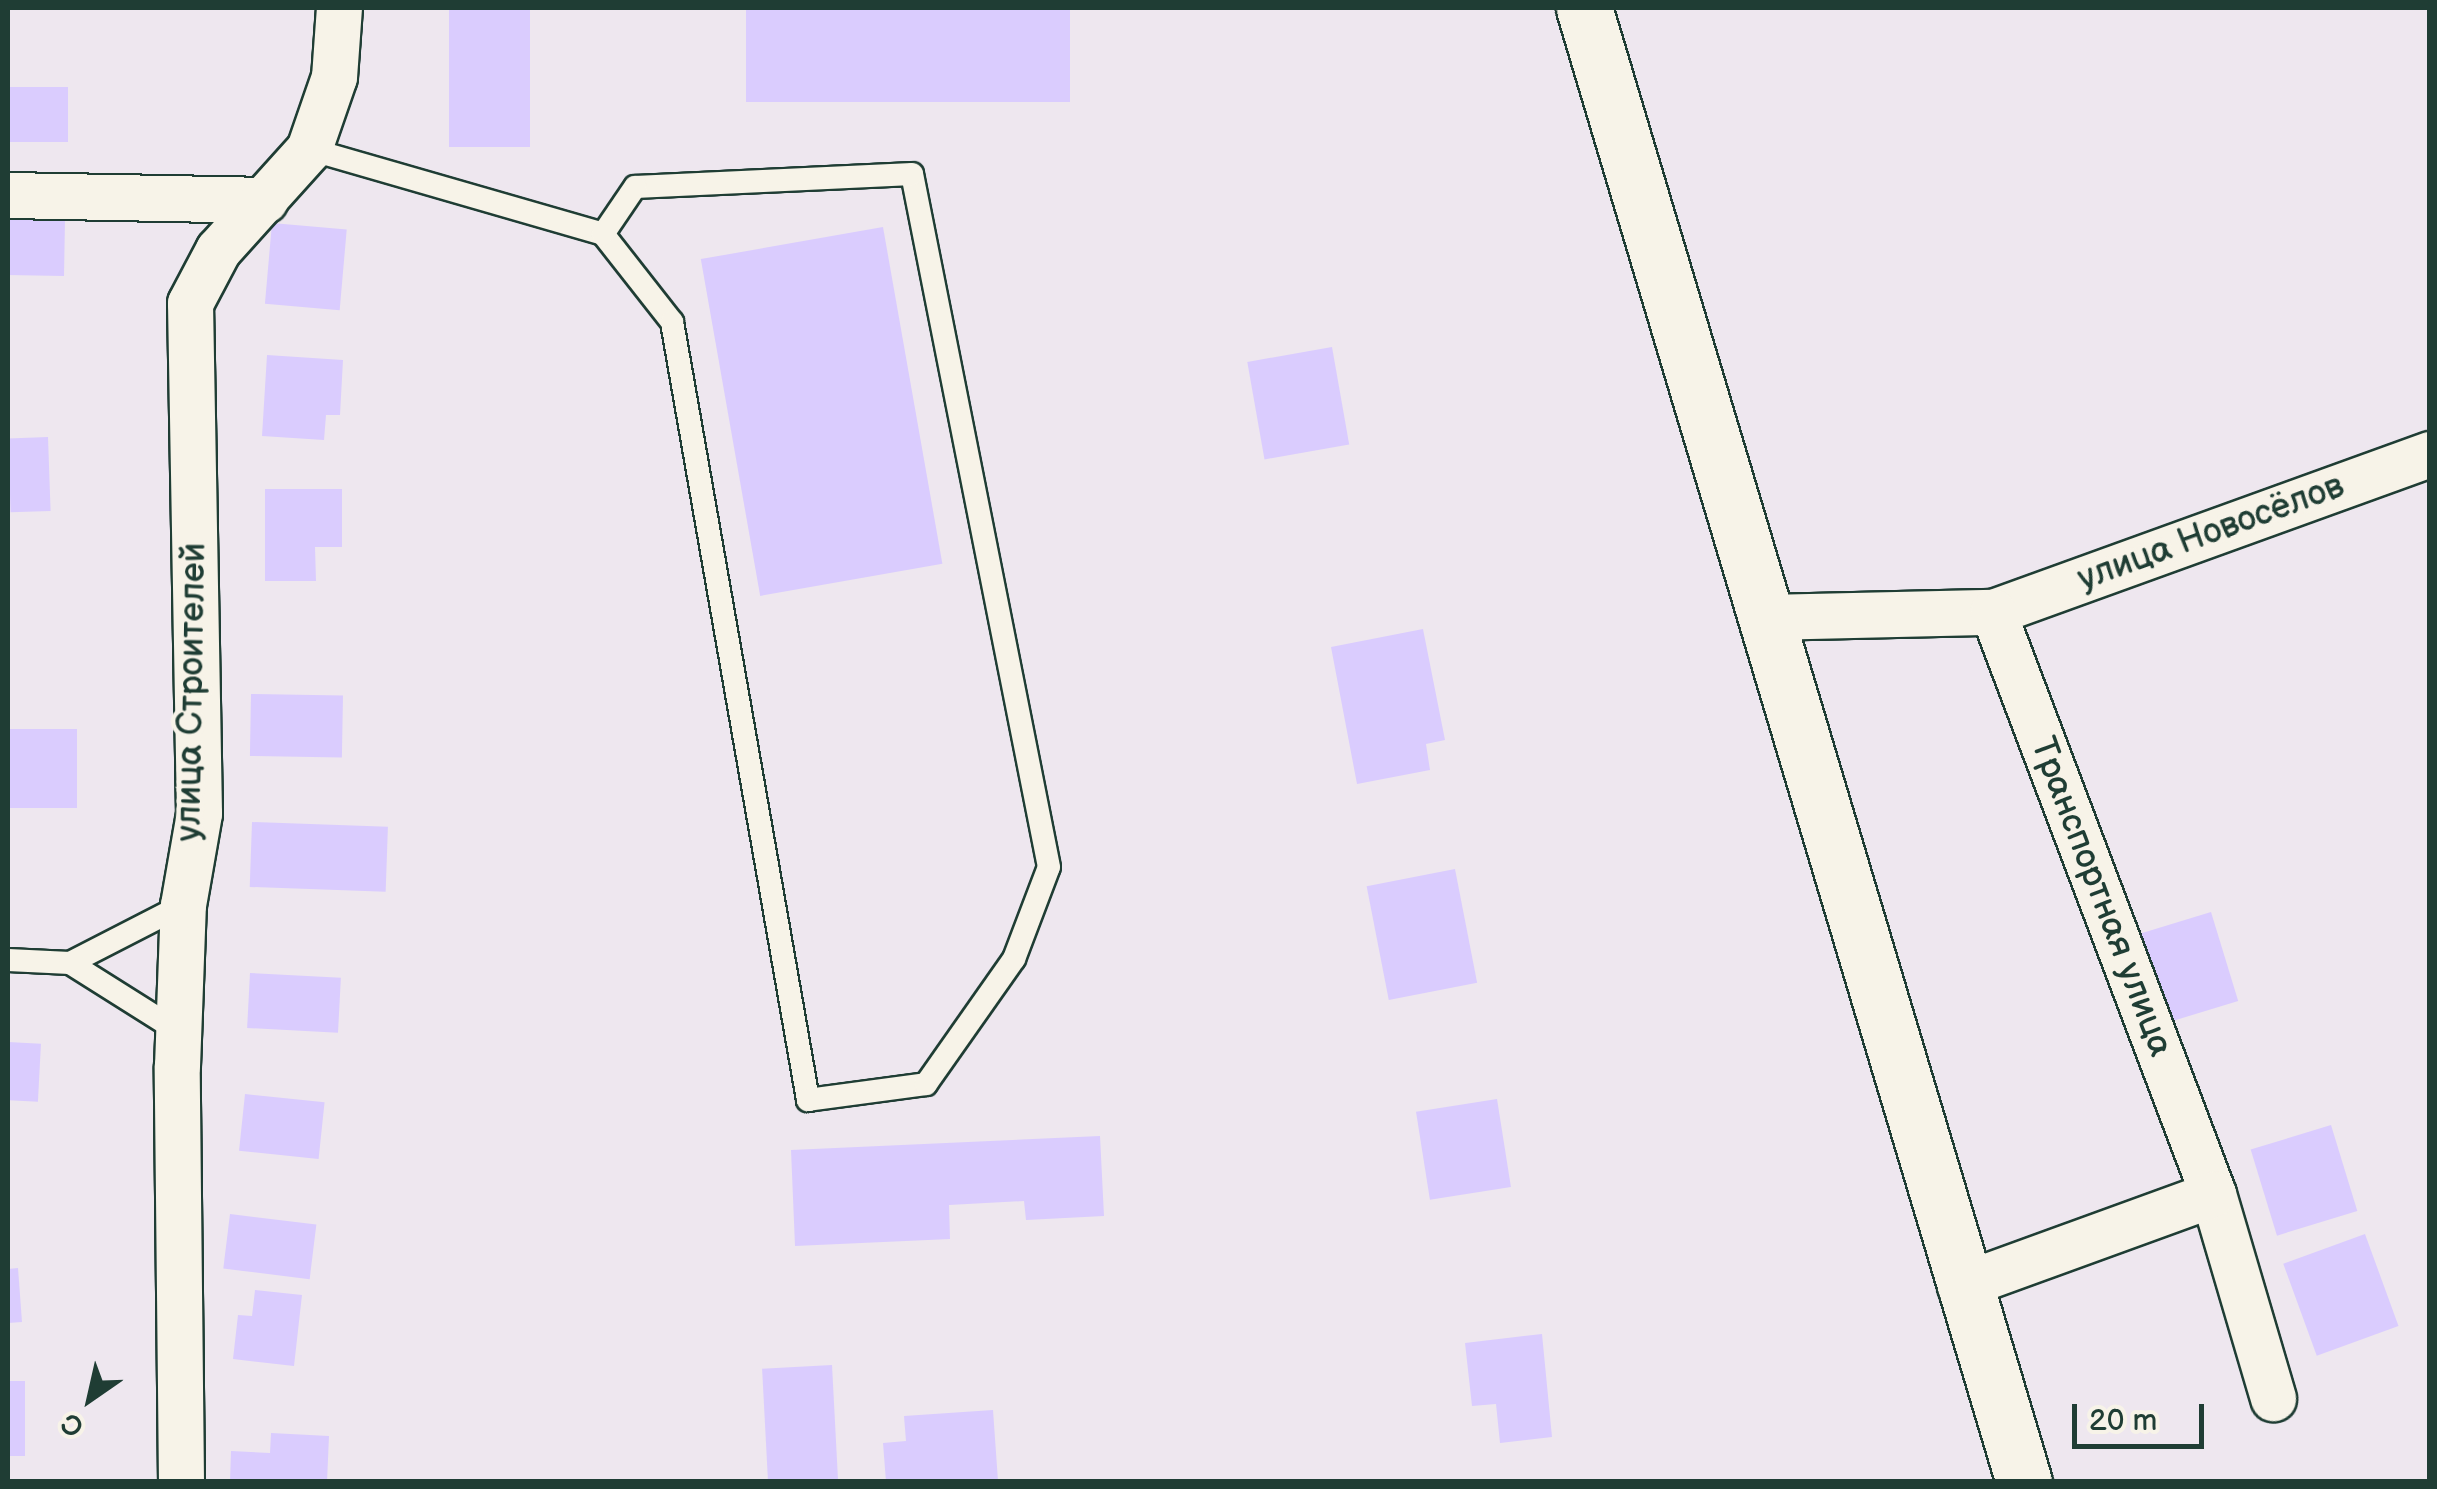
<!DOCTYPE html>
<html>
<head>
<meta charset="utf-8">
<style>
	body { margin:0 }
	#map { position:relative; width:2437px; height:1489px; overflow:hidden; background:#eee7ef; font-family:"Balsamiq Sans",sans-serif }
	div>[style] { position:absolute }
	.building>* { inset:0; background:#daccfe; transform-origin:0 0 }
	.roads { filter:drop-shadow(2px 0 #1f3d34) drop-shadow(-2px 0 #1f3d34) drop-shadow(0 2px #1f3d34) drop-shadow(0 -2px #1f3d34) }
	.service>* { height:22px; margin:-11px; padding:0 11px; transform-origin:11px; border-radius:11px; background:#f7f3e8 }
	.minor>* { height:45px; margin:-22.5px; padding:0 22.5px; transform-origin:22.5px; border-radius:22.5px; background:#f7f3e8 }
	.tertiary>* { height:55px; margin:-27.5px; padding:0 27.5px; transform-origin:27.5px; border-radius:27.5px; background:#f7f3e8 }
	span { translate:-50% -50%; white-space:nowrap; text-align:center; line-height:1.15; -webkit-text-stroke:9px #f7f3e8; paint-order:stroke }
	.street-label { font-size:35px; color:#1f3d34 }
	.frame { position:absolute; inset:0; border:10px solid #1f3d34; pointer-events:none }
	.north { position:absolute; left:40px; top:1349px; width:100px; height:100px; -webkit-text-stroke:8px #f7f3e8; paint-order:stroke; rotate:214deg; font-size:28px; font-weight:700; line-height:40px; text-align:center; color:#1f3d34 }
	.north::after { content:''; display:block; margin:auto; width:35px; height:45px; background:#1f3d34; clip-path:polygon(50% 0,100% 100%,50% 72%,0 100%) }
	.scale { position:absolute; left:2072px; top:1404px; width:132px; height:45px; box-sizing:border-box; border:5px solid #1f3d34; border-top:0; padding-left:12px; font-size:30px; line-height:35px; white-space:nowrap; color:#1f3d34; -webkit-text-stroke:8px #f7f3e8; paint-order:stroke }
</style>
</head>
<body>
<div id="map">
	<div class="building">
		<div style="left:449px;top:8px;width:81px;height:139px"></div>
		<div style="left:746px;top:8px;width:324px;height:94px"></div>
		<div style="left:68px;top:87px;width:55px;height:60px;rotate:90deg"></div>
		<div style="left:8px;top:219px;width:57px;height:56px;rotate:1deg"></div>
		<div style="left:272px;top:223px;width:75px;height:81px;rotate:5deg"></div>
		<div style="left:883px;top:227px;width:342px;height:185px;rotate:80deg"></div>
		<div style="left:1332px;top:347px;width:99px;height:86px;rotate:80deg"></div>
		<div style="clip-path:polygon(267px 355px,343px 360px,340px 415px,326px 415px,324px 440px,262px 436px)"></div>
		<div style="left:48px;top:437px;width:74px;height:40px;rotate:88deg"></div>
		<div style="clip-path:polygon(265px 489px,342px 489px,342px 547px,315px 547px,316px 581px,265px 581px)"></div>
		<div style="clip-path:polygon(1423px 629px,1445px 740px,1426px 744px,1430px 770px,1357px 784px,1331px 647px)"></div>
		<div style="left:251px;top:694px;width:92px;height:62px;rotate:1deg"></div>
		<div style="left:77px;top:729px;width:79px;height:69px;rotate:90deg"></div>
		<div style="left:252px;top:822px;width:136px;height:65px;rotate:2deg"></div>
		<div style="left:1455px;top:869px;width:116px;height:90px;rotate:79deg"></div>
		<div style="left:2211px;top:912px;width:93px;height:107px;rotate:73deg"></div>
		<div style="left:250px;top:973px;width:91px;height:55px;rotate:3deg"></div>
		<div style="left:8px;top:1042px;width:33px;height:58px;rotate:3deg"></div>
		<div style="left:245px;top:1094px;width:80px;height:57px;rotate:6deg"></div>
		<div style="left:1497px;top:1099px;width:89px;height:82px;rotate:81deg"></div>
		<div style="left:2331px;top:1125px;width:90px;height:84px;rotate:73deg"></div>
		<div style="clip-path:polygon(1100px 1136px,1104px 1216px,1026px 1220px,1024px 1201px,949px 1205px,950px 1239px,795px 1246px,791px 1150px)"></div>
		<div style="left:230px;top:1214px;width:87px;height:55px;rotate:7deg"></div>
		<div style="left:2365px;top:1234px;width:98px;height:87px;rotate:70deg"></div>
		<div style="clip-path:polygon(18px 1268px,22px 1322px,8px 1323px,8px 1269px)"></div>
		<div style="clip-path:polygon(255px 1290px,302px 1295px,294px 1366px,233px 1359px,238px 1315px,252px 1316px)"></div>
		<div style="clip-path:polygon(1542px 1334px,1552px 1437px,1500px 1443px,1496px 1404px,1472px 1406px,1465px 1343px)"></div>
		<div style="left:832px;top:1365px;width:117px;height:70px;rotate:87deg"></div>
		<div style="left:8px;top:1381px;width:17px;height:75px"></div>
		<div style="clip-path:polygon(993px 1410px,998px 1481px,886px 1482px,883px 1443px,906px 1441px,904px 1416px)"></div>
		<div style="clip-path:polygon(271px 1433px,329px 1436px,327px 1482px,230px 1482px,231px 1451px,270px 1453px)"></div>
	</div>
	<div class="roads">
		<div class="service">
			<div style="left:309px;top:149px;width:306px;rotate:16.1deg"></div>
			<div style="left:603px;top:234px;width:112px;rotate:51.9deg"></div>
			<div style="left:672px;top:322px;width:790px;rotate:80.08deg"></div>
			<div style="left:808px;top:1100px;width:119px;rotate:-7.7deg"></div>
			<div style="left:926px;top:1084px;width:153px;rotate:-54.9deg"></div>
			<div style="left:1014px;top:959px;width:98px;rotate:-69.2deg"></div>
			<div style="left:1049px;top:867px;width:706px;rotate:-101.18deg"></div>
			<div style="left:912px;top:174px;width:277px;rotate:177.3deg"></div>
			<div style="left:635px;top:187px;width:57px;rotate:124.2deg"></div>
			<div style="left:8px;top:960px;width:62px;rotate:2.8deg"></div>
			<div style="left:70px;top:963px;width:127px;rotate:-27.2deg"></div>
			<div style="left:70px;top:963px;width:128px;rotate:32.2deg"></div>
		</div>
		<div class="minor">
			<div style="left:8px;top:195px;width:257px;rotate:1.1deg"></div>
			<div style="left:1993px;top:612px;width:465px;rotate:-19.9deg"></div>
			<div style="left:1767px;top:617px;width:226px;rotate:-1.3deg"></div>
			<div style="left:1993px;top:612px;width:622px;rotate:69.29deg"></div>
			<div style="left:2213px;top:1194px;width:213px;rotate:73.6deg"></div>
			<div style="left:1960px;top:1286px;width:269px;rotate:-20deg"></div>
			<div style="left:181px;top:1482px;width:416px;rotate:-90.6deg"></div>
			<div style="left:177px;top:1066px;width:161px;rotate:-87.9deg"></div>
			<div style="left:183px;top:905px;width:93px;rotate:-80.1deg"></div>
			<div style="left:199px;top:813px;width:510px;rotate:-91.01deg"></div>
			<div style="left:190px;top:303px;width:60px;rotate:-62.2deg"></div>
			<div style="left:218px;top:250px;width:136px;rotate:-48deg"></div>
			<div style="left:309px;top:149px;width:76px;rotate:-70.9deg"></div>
			<div style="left:334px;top:77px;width:69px;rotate:-85.9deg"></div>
		</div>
		<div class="tertiary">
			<div style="left:1584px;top:8px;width:1538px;rotate:73.38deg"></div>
		</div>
	</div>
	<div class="street-label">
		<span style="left:2211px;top:533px;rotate:-20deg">улица Новосёлов</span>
		<span style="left:192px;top:692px;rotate:-89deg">улица Строителей</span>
		<span style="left:2101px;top:897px;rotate:69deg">Транспортная улица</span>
	</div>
	<div class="frame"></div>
	<div class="north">С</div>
	<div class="scale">20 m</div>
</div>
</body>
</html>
